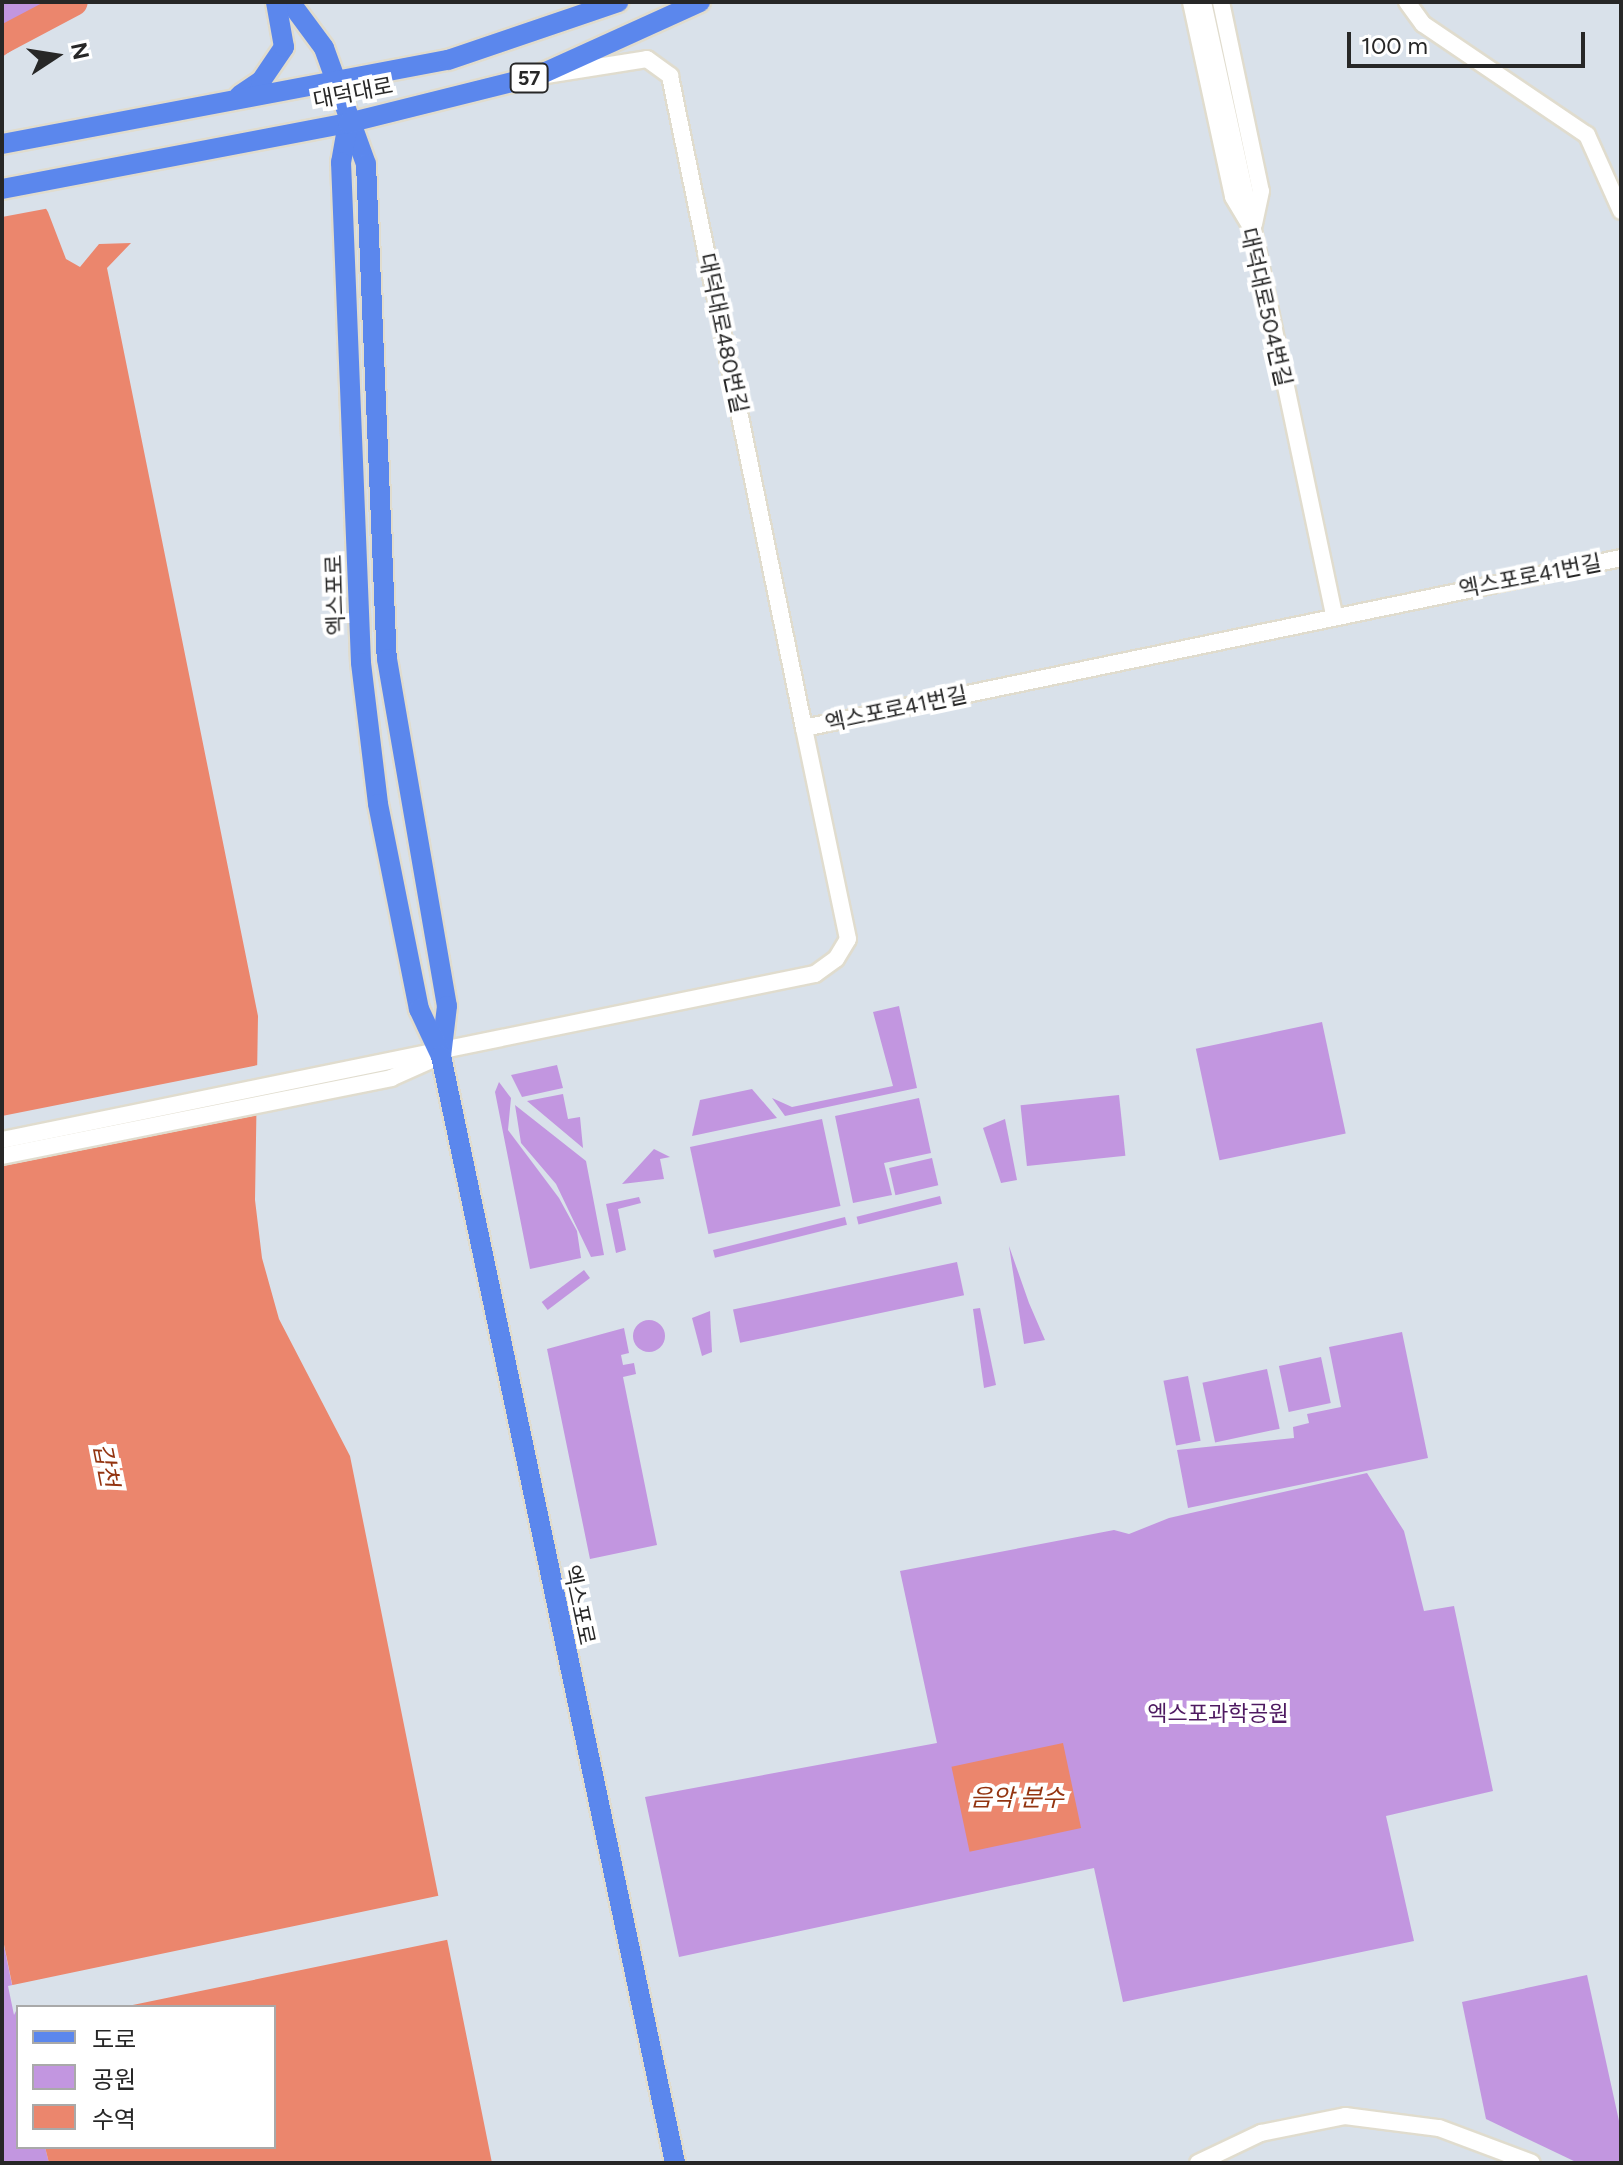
<!DOCTYPE html>
<html>
<head>
<meta charset="utf-8">
<style>
	body { margin:0 }
	#map { position:relative; width:1623px; height:2165px; overflow:hidden; background:#d9e1ea; font-family:Figtree,"Noto Sans KR",sans-serif }
	div>[style] { position:absolute }
	.green>* { inset:0; background:#c296e0; transform-origin:0 0 }
	.round { border-radius:50% }
	.water>* { inset:0; background:#eb866d; transform-origin:0 0 }
	.pier>* { inset:0; background:#d9e1ea }
	.river>* { height:28px; margin:-14px; padding:0 14px; transform-origin:14px; border-radius:14px; background:#eb866d }
	.roads { filter:drop-shadow(2px 0 #e0dcce) drop-shadow(-2px 0 #e0dcce) drop-shadow(0 2px #e0dcce) drop-shadow(0 -2px #e0dcce) }
	.minor>* { height:16px; margin:-8px; padding:0 8px; transform-origin:8px; border-radius:8px; background:#fff }
	.major>* { height:20px; margin:-10px; padding:0 10px; transform-origin:10px; border-radius:10px; background:#5b87ed }
	span { translate:-50% -50%; white-space:nowrap; text-align:center; line-height:1.15; -webkit-text-stroke:8px #fff; paint-order:stroke }
	.shield-label span { padding:2px 6px; background:#fff; border:2px solid; border-radius:6px; -webkit-text-stroke-width:0 }
	.shield-label { font-size:20px; color:#272727; font-weight:700 }
	.street-label { font-size:22px; color:#272727 }
	.park-label { font-size:22px; color:#4e1a61 }
	.water-label { font-size:24px; color:#933410; font-style:italic }
	.frame { position:absolute; inset:0; border:4px solid #272727; pointer-events:none }
	.legend { position:absolute; left:16px; top:2005px; width:260px; height:144px; box-sizing:border-box; background:#fff; border:2px solid #a9a9a9; margin:0; padding:10px 14px; list-style:none; font-size:24px; color:#272727 }
	.legend li { display:flex; align-items:center; gap:16px; height:40px }
	.legend b { width:40px; border:2px solid #a9a9a9 }
	.north { position:absolute; left:16px; top:16px; width:80px; height:80px; -webkit-text-stroke:6px #fff; paint-order:stroke; rotate:78deg; font-size:22px; font-weight:700; line-height:32px; text-align:center; color:#272727 }
	.north::after { content:''; display:block; margin:auto; width:28px; height:36px; background:#272727; clip-path:polygon(50% 0,100% 100%,50% 72%,0 100%) }
	.scale { position:absolute; left:1347px; top:32px; width:238px; height:36px; box-sizing:border-box; border:4px solid #272727; border-top:0; padding-left:10px; font-size:24px; line-height:28px; white-space:nowrap; color:#272727; -webkit-text-stroke:6px #fff; paint-order:stroke }
</style>
</head>
<body>
<div id="map">
	<div class="green">
		<div style="clip-path:polygon(2px 2px,57px 2px,2px 26px)"></div>
		<div style="clip-path:polygon(899px 1006px,917px 1088px,785px 1116px,772px 1098px,792px 1107px,893px 1086px,873px 1012px)"></div>
		<div style="left:1322px;top:1022px;width:114px;height:129px;rotate:78deg"></div>
		<div style="clip-path:polygon(557px 1065px,563px 1088px,522px 1097px,511px 1075px)"></div>
		<div style="clip-path:polygon(499px 1082px,511px 1098px,508px 1130px,559px 1198px,577px 1231px,581px 1258px,530px 1269px,495px 1092px)"></div>
		<div style="clip-path:polygon(752px 1089px,777px 1118px,692px 1136px,700px 1100px)"></div>
		<div style="clip-path:polygon(563px 1094px,568px 1119px,580px 1117px,583px 1148px,527px 1101px)"></div>
		<div style="left:1119px;top:1095px;width:61px;height:99px;rotate:84deg"></div>
		<div style="clip-path:polygon(919px 1098px,931px 1153px,884px 1163px,892px 1195px,853px 1203px,835px 1116px)"></div>
		<div style="clip-path:polygon(515px 1105px,586px 1161px,604px 1255px,591px 1257px,556px 1184px,521px 1143px)"></div>
		<div style="left:822px;top:1119px;width:89px;height:135px;rotate:78deg"></div>
		<div style="clip-path:polygon(1005px 1119px,1017px 1180px,1001px 1183px,983px 1128px)"></div>
		<div style="clip-path:polygon(654px 1149px,670px 1157px,660px 1159px,664px 1179px,622px 1184px)"></div>
		<div style="left:932px;top:1158px;width:28px;height:44px;rotate:77deg"></div>
		<div style="left:940px;top:1196px;width:8px;height:86px;rotate:76deg"></div>
		<div style="clip-path:polygon(639px 1197px,641px 1203px,618px 1209px,626px 1250px,616px 1253px,606px 1204px)"></div>
		<div style="left:845px;top:1217px;width:8px;height:136px;rotate:76deg"></div>
		<div style="clip-path:polygon(1009px 1246px,1029px 1303px,1045px 1340px,1024px 1344px)"></div>
		<div style="left:957px;top:1262px;width:34px;height:229px;rotate:78deg"></div>
		<div style="left:584px;top:1270px;width:10px;height:53px;rotate:53deg"></div>
		<div style="clip-path:polygon(980px 1308px,996px 1385px,984px 1388px,973px 1309px)"></div>
		<div style="clip-path:polygon(710px 1311px,712px 1352px,702px 1356px,692px 1318px)"></div>
		<div class="round" style="left:633px;top:1320px;width:32px;height:32px"></div>
		<div style="clip-path:polygon(624px 1328px,629px 1353px,621px 1355px,623px 1365px,634px 1363px,636px 1374px,623px 1377px,657px 1545px,590px 1559px,547px 1349px)"></div>
		<div style="clip-path:polygon(1402px 1332px,1428px 1458px,1188px 1508px,1177px 1450px,1294px 1438px,1293px 1427px,1309px 1423px,1307px 1414px,1341px 1407px,1329px 1347px)"></div>
		<div style="left:1321px;top:1357px;width:47px;height:43px;rotate:78deg"></div>
		<div style="left:1267px;top:1369px;width:61px;height:66px;rotate:78deg"></div>
		<div style="left:1188px;top:1376px;width:66px;height:25px;rotate:79deg"></div>
		<div style="clip-path:polygon(1367px 1473px,1404px 1531px,1424px 1611px,1454px 1606px,1493px 1791px,1386px 1816px,1414px 1941px,1123px 2002px,1094px 1868px,679px 1957px,645px 1797px,937px 1743px,900px 1571px,1114px 1530px,1129px 1534px,1169px 1518px)"></div>
		<div style="clip-path:polygon(2px 1936px,18px 2014px,18px 2147px,45px 2147px,49px 2163px,2px 2163px)"></div>
		<div style="clip-path:polygon(1587px 1975px,1621px 2130px,1621px 2163px,1578px 2163px,1486px 2119px,1462px 2002px)"></div>
	</div>
	<div class="water">
		<div style="clip-path:polygon(57px 2px,72px 9px,2px 57px,2px 26px)"></div>
		<div style="clip-path:polygon(2px 136px,48px 212px,66px 259px,80px 267px,99px 244px,131px 243px,107px 268px,258px 1016px,255px 1200px,262px 1258px,279px 1319px,350px 1456px,492px 2163px,49px 2163px,45px 2147px,274px 2147px,274px 2007px,18px 2007px,18px 2013px,2px 1935px)"></div>
		<div style="left:1063px;top:1743px;width:87px;height:114px;rotate:78deg"></div>
	</div>
	<div class="pier">
		<div style="clip-path:polygon(2px 132px,21px 153px,50px 208px,2px 217px)"></div>
		<div style="clip-path:polygon(263px 1064px,262px 1116px,260px 1110px,2px 1165px,2px 1116px)"></div>
		<div style="clip-path:polygon(442px 1895px,451px 1939px,123px 2007px,18px 2007px,14px 2015px,8px 1986px)"></div>
	</div>
	<div class="river">
		<div style="left:2px;top:40px;width:81px;rotate:-27.8deg"></div>
	</div>
	<div class="roads">
		<div class="minor">
			<div style="left:1191px;top:2px;width:199px;rotate:77.8deg"></div>
			<div style="left:1233px;top:197px;width:39px;rotate:59deg"></div>
			<div style="left:1253px;top:230px;width:394px;rotate:78.1deg"></div>
			<div style="left:1203px;top:2px;width:219px;rotate:77.6deg"></div>
			<div style="left:1221px;top:2px;width:193px;rotate:78.1deg"></div>
			<div style="left:1261px;top:191px;width:34px;rotate:102deg"></div>
			<div style="left:1407px;top:2px;width:27px;rotate:54deg"></div>
			<div style="left:1423px;top:24px;width:198px;rotate:34.1deg"></div>
			<div style="left:1587px;top:135px;width:83px;rotate:65.9deg"></div>
			<div style="left:546px;top:75px;width:102px;rotate:-9deg"></div>
			<div style="left:647px;top:59px;width:29px;rotate:36deg"></div>
			<div style="left:670px;top:76px;width:666px;rotate:78.39deg"></div>
			<div style="left:2px;top:1140px;width:830px;rotate:-11.54deg"></div>
			<div style="left:815px;top:974px;width:26px;rotate:-36deg"></div>
			<div style="left:836px;top:959px;width:23px;rotate:-59deg"></div>
			<div style="left:848px;top:939px;width:216px;rotate:-101.8deg"></div>
			<div style="left:804px;top:728px;width:834px;rotate:-11.75deg"></div>
			<div style="left:2px;top:1156px;width:397px;rotate:-11.3deg"></div>
			<div style="left:391px;top:1078px;width:54px;rotate:-24.2deg"></div>
			<div style="left:1198px;top:2163px;width:70px;rotate:-25.5deg"></div>
			<div style="left:1261px;top:2133px;width:86px;rotate:-11.4deg"></div>
			<div style="left:1345px;top:2116px;width:95px;rotate:7.3deg"></div>
			<div style="left:1439px;top:2128px;width:99px;rotate:20.6deg"></div>
		</div>
		<div class="major">
			<div style="left:290px;top:2px;width:57px;rotate:53.5deg"></div>
			<div style="left:324px;top:48px;width:123px;rotate:70.1deg"></div>
			<div style="left:366px;top:164px;width:495px;rotate:87.6deg"></div>
			<div style="left:387px;top:659px;width:352px;rotate:80.2deg"></div>
			<div style="left:447px;top:1006px;width:50px;rotate:96.8deg"></div>
			<div style="left:240px;top:95px;width:25px;rotate:-34deg"></div>
			<div style="left:261px;top:81px;width:41px;rotate:-55.9deg"></div>
			<div style="left:284px;top:47px;width:46px;rotate:-100.1deg"></div>
			<div style="left:348px;top:123px;width:40px;rotate:100deg"></div>
			<div style="left:341px;top:162px;width:501px;rotate:87.71deg"></div>
			<div style="left:361px;top:663px;width:142px;rotate:83.1deg"></div>
			<div style="left:378px;top:804px;width:209px;rotate:78.7deg"></div>
			<div style="left:419px;top:1009px;width:52px;rotate:64.9deg"></div>
			<div style="left:441px;top:1056px;width:1131px;rotate:78.06deg"></div>
			<div style="left:2px;top:144px;width:454px;rotate:-10.7deg"></div>
			<div style="left:448px;top:60px;width:180px;rotate:-18.8deg"></div>
			<div style="left:2px;top:189px;width:352px;rotate:-10.8deg"></div>
			<div style="left:348px;top:123px;width:195px;rotate:-14deg"></div>
			<div style="left:537px;top:76px;width:179px;rotate:-24.4deg"></div>
		</div>
	</div>
	<div class="shield-label">
		<span style="left:529px;top:78px">57</span>
	</div>
	<div class="street-label">
		<span style="left:353px;top:93px;rotate:-11deg">대덕대로</span>
		<span style="left:1266px;top:307px;rotate:77deg">대덕대로504번길</span>
		<span style="left:723px;top:333px;rotate:78deg">대덕대로480번길</span>
		<span style="left:1530px;top:576px;rotate:-11deg">엑스포로41번길</span>
		<span style="left:335px;top:595px;rotate:-92deg">엑스포로</span>
		<span style="left:896px;top:709px;rotate:-12deg">엑스포로41번길</span>
		<span style="left:579px;top:1605px;rotate:78deg">엑스포로</span>
	</div>
	<div class="park-label">
		<span style="left:1218px;top:1714px">엑스포과학공원</span>
	</div>
	<div class="water-label">
		<span style="left:106px;top:1465px;rotate:79deg">갑천</span>
		<span style="left:1017px;top:1798px">음악 분수</span>
	</div>
	<div class="frame"></div>
	<ul class="legend">
	<li><b style="height:10px;background:#5b87ed"></b>도로</li>
	<li><b style="height:22px;background:#c296e0"></b>공원</li>
	<li><b style="height:22px;background:#eb866d"></b>수역</li>
	</ul>
	<div class="north">N</div>
	<div class="scale">100 m</div>
</div>
</body>
</html>
